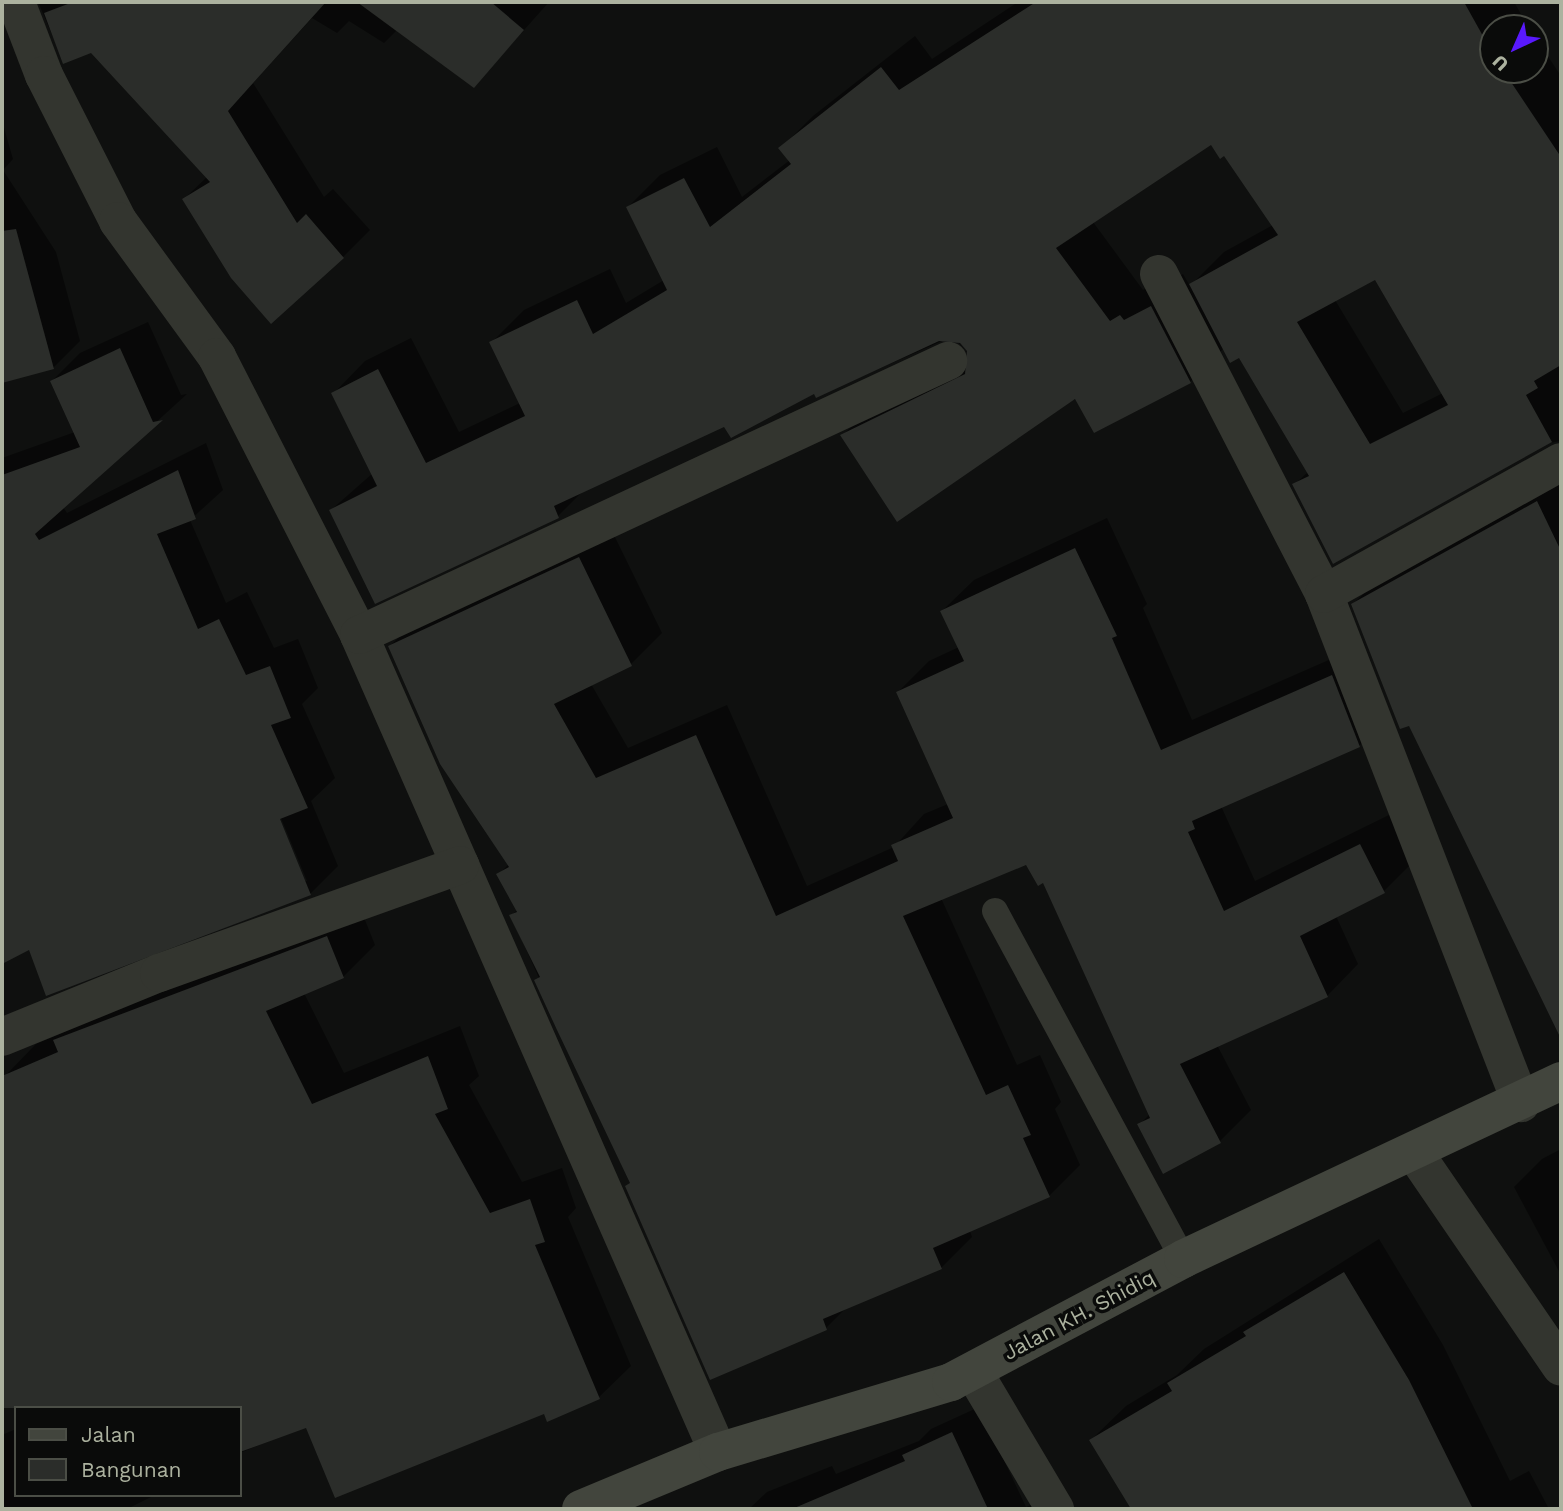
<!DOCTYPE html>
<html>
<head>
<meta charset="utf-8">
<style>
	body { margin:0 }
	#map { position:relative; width:1563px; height:1511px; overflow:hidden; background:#0f100f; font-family:"Work Sans",sans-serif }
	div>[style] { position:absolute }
	.shadow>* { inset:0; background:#0007 }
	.building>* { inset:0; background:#2b2d2a }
	.lane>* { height:26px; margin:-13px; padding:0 13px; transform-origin:13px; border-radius:13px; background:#33352f }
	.street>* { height:38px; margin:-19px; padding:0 19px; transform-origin:19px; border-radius:19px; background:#33352f }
	.secondary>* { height:38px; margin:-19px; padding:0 19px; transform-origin:19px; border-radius:19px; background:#42453d }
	span { translate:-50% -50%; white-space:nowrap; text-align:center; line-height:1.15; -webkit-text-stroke:7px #0a0b0a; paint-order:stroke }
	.street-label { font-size:21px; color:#acb29f }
	.frame { position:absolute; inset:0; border:4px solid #acb29f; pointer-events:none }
	.legend { position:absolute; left:14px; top:1406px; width:228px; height:91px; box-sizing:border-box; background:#0a0b0a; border:2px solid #4b4e46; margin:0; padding:9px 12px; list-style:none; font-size:21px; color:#acb29f }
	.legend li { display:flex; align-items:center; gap:14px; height:35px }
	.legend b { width:35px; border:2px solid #4b4e46 }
	.north { position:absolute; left:1479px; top:14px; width:70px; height:70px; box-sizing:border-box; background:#0a0b0a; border:2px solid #4b4e46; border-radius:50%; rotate:224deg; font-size:19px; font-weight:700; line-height:28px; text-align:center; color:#acb29f }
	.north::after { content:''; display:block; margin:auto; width:24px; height:32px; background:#5919fd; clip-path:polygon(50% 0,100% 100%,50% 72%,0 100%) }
</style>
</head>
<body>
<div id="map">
	<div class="shadow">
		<div style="clip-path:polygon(38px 2px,549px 2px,474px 86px,398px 29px,384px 43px,349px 21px,337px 33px,312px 18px,253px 83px,324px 197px,333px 189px,370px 230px,343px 257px,184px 199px,207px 177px,91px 51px,64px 62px)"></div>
		<div style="clip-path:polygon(evenodd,1018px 2px,1514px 2px,1529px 28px,1493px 28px,1493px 70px,1535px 70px,1535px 37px,1561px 76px,1561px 441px,1294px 485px,1309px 471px,1240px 356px,1224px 348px,1190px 382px,843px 435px,875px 403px,969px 357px,970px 352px,951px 337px,817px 396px,814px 392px,725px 425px,584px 490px,558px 516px,375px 601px,331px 510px,373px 473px,333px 394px,365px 361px,411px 338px,459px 432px,520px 403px,492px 342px,524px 310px,610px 269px,626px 303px,664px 280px,628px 207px,660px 175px,717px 147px,742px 197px,790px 160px,781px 148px,813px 116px,915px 36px,932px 59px,1018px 2px,1211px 142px,1225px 154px,1273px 225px,1224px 252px,1190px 286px,1183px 274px,1157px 289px,1153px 283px,1143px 290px,1093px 222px,1211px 142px,1018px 2px,1375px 277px,1443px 393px,1403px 413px,1335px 300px,1375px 277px)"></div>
		<div style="clip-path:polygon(2px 121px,13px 159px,3px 170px,56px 252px,80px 341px,53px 368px,2px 381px)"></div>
		<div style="clip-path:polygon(evenodd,148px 322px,181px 395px,187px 394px,63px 507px,67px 513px,206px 443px,223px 490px,190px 520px,226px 603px,247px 592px,274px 648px,298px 639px,318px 688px,302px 704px,335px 778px,311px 801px,338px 866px,310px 894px,30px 948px,2px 962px,2px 458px,75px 432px,52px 381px,80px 353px,148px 322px,278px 811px,307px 881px,303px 881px,275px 812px,278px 811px)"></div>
		<div style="clip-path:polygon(1561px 474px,1561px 987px,1542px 996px,1353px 604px,1386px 572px)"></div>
		<div style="clip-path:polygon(1107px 518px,1147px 604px,1143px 608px,1192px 720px,1363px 645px,1390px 714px,1359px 746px,1221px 806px,1255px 881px,1391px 814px,1415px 860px,1384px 891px,1336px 916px,1358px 964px,1327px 996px,1217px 1045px,1251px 1110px,1219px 1142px,1139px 1125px,1150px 1114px,1044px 880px,1026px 862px,941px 898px,1017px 1065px,1040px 1055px,1061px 1102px,1055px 1109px,1080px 1165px,1049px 1196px,970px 1231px,972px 1237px,941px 1268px,847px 1307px,826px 1328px,631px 1182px,511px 916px,518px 909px,499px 874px,509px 864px,390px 646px,421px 615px,610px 527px,662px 633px,631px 664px,591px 684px,628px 748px,727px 705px,807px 886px,894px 847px,924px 814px,948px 804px,898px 692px,929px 661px,959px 647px,942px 611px,974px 580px)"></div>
		<div style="clip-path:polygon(359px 905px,375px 945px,343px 977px,304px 993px,344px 1073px,460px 1026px,479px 1076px,469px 1085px,522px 1182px,562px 1168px,576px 1208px,568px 1217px,631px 1366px,599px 1397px,545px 1412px,307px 1425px,240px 1453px,240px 1408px,186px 1316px,2px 1372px,2px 1149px,31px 1134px,5px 1076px,36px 1044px)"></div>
		<div style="clip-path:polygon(1561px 1149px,1561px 1275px,1514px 1187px,1542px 1159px)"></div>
		<div style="clip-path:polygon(1379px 1239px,1443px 1345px,1510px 1481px,1529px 1471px,1549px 1509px,1132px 1509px,1091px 1440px,1126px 1406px,1177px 1375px,1204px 1349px)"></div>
		<div style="clip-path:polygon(979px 1407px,1026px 1507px,1040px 1501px,1043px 1509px,749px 1509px,767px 1492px,832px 1466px,836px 1474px,919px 1441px,931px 1429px)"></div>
		<div style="clip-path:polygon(16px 1429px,16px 1495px,155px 1495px,127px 1509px,2px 1509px,2px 1435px)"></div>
	</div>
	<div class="building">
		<div style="clip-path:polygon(73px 2px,326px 2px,228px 111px,297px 223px,306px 214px,344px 258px,271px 324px,231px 278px,182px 199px,210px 182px,91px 53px,63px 64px,44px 13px)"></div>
		<div style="clip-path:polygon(357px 2px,491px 2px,524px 30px,474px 88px)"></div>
		<div style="clip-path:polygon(evenodd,1036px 2px,1464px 2px,1493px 54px,1493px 70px,1503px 70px,1561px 157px,1561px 365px,1534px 381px,1538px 388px,1526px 395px,1552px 442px,1333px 564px,1292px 484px,1309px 476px,1239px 358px,1230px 363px,1189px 284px,1278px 235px,1224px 156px,1220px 159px,1211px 145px,1056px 248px,1110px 321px,1120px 315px,1124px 320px,1151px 306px,1191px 383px,1094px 433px,1075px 399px,897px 522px,840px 435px,965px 374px,967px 351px,960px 343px,939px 341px,816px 398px,814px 394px,731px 438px,724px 427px,554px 506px,559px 518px,375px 604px,329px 510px,377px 486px,331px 393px,378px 369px,426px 463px,525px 416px,489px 342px,577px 300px,593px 334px,667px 290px,626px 207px,684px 178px,710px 227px,791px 164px,778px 148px,881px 67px,899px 90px,1036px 2px,1375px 280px,1448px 405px,1370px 444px,1297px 322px,1375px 280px)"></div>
		<div style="clip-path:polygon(16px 229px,54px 369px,2px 383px,2px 231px)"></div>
		<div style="clip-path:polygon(120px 348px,153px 422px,163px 420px,35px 534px,39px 540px,178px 470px,196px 519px,157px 534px,198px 629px,219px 619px,246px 675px,270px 666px,291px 718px,271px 725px,308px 808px,280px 819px,311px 895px,46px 996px,29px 950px,2px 964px,2px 475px,80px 447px,50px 381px)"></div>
		<div style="clip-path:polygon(1537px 501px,1561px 551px,1561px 1039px,1409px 726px,1400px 729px,1351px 604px)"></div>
		<div style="clip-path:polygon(1075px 548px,1117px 636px,1112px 638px,1161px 750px,1332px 675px,1360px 747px,1192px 821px,1195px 829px,1188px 832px,1224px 911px,1360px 844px,1385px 893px,1300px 936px,1328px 997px,1180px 1064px,1221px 1143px,1163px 1174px,1137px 1124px,1150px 1118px,1043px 883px,1038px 886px,1026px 865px,903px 916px,986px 1095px,1008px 1085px,1031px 1135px,1023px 1138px,1050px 1197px,933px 1248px,942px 1269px,823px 1319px,827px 1330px,710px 1380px,625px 1186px,630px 1183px,557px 1030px,534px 980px,540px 977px,509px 915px,517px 912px,496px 874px,509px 867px,440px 764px,388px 646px,579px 557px,632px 666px,554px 704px,596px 778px,696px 735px,776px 916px,898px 861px,891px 845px,953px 818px,896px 692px,964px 661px,940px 611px)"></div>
		<div style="clip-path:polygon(327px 936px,344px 978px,266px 1011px,312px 1104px,428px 1056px,448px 1109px,435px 1114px,490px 1213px,530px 1199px,545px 1242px,535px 1245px,600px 1399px,547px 1422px,544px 1414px,335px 1498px,306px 1428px,240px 1452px,240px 1408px,2px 1408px,2px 1076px,58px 1052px,53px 1040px)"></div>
		<div style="clip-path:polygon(1344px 1272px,1409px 1380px,1473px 1509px,1131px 1509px,1089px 1440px,1172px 1391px,1167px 1383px,1246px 1336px,1243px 1332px)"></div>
		<div style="clip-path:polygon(952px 1432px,988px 1509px,792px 1509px,905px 1461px,902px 1455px)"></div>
	</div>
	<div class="lane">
		<div style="left:995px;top:911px;width:396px;rotate:61.6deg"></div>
	</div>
	<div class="street">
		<div style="left:16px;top:2px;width:78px;rotate:69deg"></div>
		<div style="left:44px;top:75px;width:164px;rotate:63.1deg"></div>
		<div style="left:118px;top:221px;width:168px;rotate:53.9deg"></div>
		<div style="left:217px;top:357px;width:312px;rotate:62.9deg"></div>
		<div style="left:359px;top:635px;width:892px;rotate:66.28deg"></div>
		<div style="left:1159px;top:274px;width:360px;rotate:62.7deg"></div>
		<div style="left:1324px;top:594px;width:546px;rotate:68.84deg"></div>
		<div style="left:1324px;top:594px;width:271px;rotate:-29.1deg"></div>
		<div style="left:359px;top:635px;width:650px;rotate:-24.95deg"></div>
		<div style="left:2px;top:1037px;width:170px;rotate:-22.2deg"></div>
		<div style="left:159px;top:973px;width:320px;rotate:-19.7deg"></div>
		<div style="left:1414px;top:1152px;width:260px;rotate:55.6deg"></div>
		<div style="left:973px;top:1371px;width:161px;rotate:59.3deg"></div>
	</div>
	<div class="secondary">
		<div style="left:581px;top:1509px;width:148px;rotate:-22.6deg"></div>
		<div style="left:718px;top:1452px;width:243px;rotate:-16.7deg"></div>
		<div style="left:951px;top:1382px;width:263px;rotate:-27.9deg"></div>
		<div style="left:1183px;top:1259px;width:418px;rotate:-25.2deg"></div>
	</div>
	<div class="street-label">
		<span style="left:1079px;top:1315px;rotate:-28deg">Jalan KH. Shidiq</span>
	</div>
	<div class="frame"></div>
	<ul class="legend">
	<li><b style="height:9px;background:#42453d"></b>Jalan</li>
	<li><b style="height:19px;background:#2b2d2a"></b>Bangunan</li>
	</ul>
	<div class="north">U</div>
</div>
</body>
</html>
